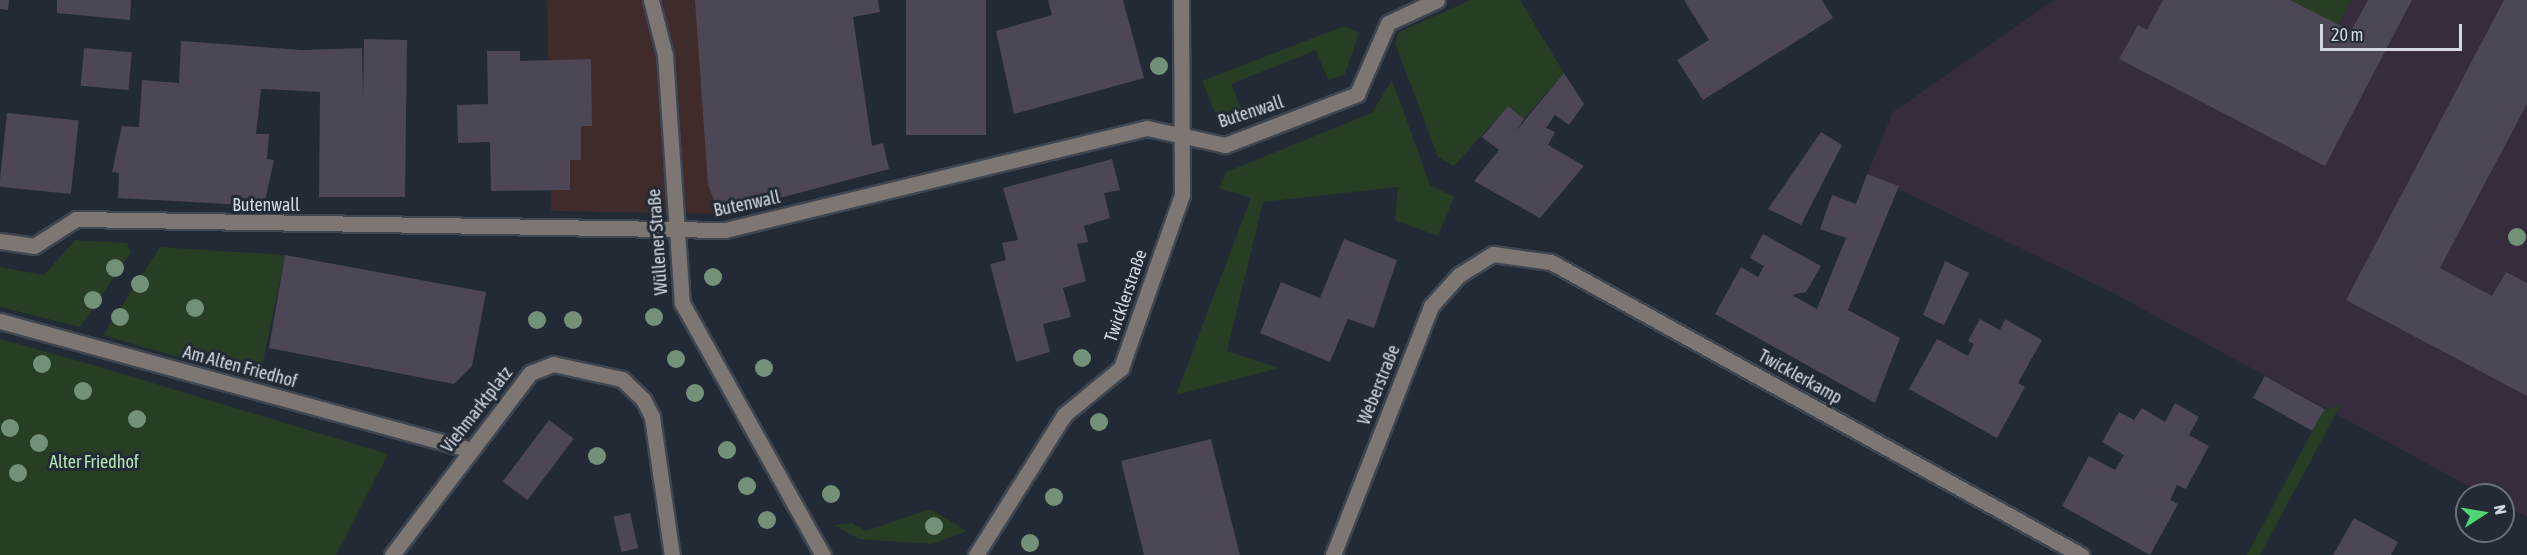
<!DOCTYPE html>
<html>
<head>
<meta charset="utf-8">
<style>
	body { margin:0 }
	#map { position:relative; width:2527px; height:555px; overflow:hidden; background:#222a36; font-family:"Asap Condensed",sans-serif }
	div>[style] { position:absolute }
	.commercial>* { inset:0; background:#3f2b29 }
	.education>* { inset:0; background:#362c3c }
	.green>* { inset:0; background:#273e24 }
	.building>* { inset:0; background:#4d4655; transform-origin:0 0 }
	.roads { filter:drop-shadow(2px 0 #3e4651) drop-shadow(-2px 0 #3e4651) drop-shadow(0 2px #3e4651) drop-shadow(0 -2px #3e4651) }
	.minor>* { height:15px; margin:-7.5px; padding:0 7.5px; transform-origin:7.5px; border-radius:7.5px; background:#7e7672 }
	.trees>* { width:18px; height:18px; margin:-9px; border-radius:50%; background:#739179 }
	span { translate:-50% -50%; white-space:nowrap; text-align:center; line-height:1.15; -webkit-text-stroke:6px #222a36; paint-order:stroke }
	.street-label { font-size:18px; color:#d4d9e1 }
	.park-label { font-size:18px; color:#b5e6b0 }
	.north { position:absolute; left:2455px; top:483px; width:60px; height:60px; box-sizing:border-box; background:#222a36; border:2px solid #69707a; border-radius:50%; rotate:78deg; font-size:16px; font-weight:700; line-height:24px; text-align:center; color:#d4d9e1 }
	.north::after { content:''; display:block; margin:auto; width:21px; height:27px; background:#4fd675; clip-path:polygon(50% 0,100% 100%,50% 72%,0 100%) }
	.scale { position:absolute; left:2320px; top:24px; width:142px; height:27px; box-sizing:border-box; border:3px solid #d4d9e1; border-top:0; padding-left:8px; font-size:18px; line-height:21px; white-space:nowrap; color:#d4d9e1; -webkit-text-stroke:4px #222a36; paint-order:stroke }
</style>
</head>
<body>
<div id="map">
	<div class="commercial">
		<div style="clip-path:polygon(547px 0,833px 0,862px 165px,720px 214px,551px 211px)"></div>
	</div>
	<div class="education">
		<div style="clip-path:polygon(2054px 0,2527px 0,2527px 517px,2503px 504px,2503px 495px,2485px 495px,2113px 293px,1867px 174px,1893px 112px)"></div>
	</div>
	<div class="green">
		<div style="clip-path:polygon(1471px 0,1520px 0,1564px 73px,1524px 119px,1508px 106px,1454px 166px,1438px 157px,1395px 43px,1399px 32px)"></div>
		<div style="clip-path:polygon(2290px 0,2351px 0,2338px 25px)"></div>
		<div style="clip-path:polygon(1344px 26px,1359px 33px,1345px 74px,1328px 80px,1316px 50px,1231px 84px,1242px 110px,1218px 120px,1202px 81px)"></div>
		<div style="clip-path:polygon(1392px 80px,1430px 185px,1454px 197px,1438px 236px,1395px 220px,1398px 187px,1263px 202px,1227px 351px,1279px 368px,1176px 395px,1251px 198px,1219px 188px,1226px 172px,1372px 113px)"></div>
		<div style="clip-path:polygon(75px 240px,127px 243px,131px 252px,80px 327px,0 307px,0 267px,44px 275px)"></div>
		<div style="clip-path:polygon(160px 247px,285px 255px,259px 381px,103px 335px)"></div>
		<div style="clip-path:polygon(0 339px,100px 367px,388px 454px,336px 555px,0 555px)"></div>
		<div style="clip-path:polygon(2340px 406px,2260px 555px,2247px 555px,2324px 409px)"></div>
		<div style="clip-path:polygon(930px 509px,967px 531px,932px 544px,859px 539px,834px 525px,852px 523px,866px 531px)"></div>
	</div>
	<div class="building">
		<div style="clip-path:polygon(0 0,9px 0,8px 10px,0 9px)"></div>
		<div style="clip-path:polygon(57px 0,131px 0,130px 20px,57px 13px)"></div>
		<div style="clip-path:polygon(695px 0,878px 0,880px 12px,853px 17px,872px 146px,883px 143px,889px 169px,720px 214px,708px 185px)"></div>
		<div style="left:906px;top:0;width:80px;height:135px"></div>
		<div style="clip-path:polygon(1048px 0,1123px 0,1144px 78px,1014px 114px,996px 31px,1052px 15px)"></div>
		<div style="clip-path:polygon(1684px 0,1822px 0,1833px 18px,1703px 100px,1677px 60px,1709px 40px)"></div>
		<div style="clip-path:polygon(2163px 0,2290px 0,2351px 31px,2368px 0,2412px 0,2325px 166px,2119px 59px,2138px 25px,2147px 30px)"></div>
		<div style="clip-path:polygon(2504px 0,2527px 0,2527px 104px,2440px 268px,2492px 296px,2506px 272px,2527px 283px,2527px 396px,2346px 300px)"></div>
		<div style="clip-path:polygon(364px 39px,407px 40px,405px 197px,319px 197px,320px 92px,261px 89px,256px 134px,269px 134px,267px 159px,274px 160px,264px 206px,118px 198px,119px 173px,112px 172px,122px 126px,139px 127px,142px 80px,179px 83px,181px 41px,302px 50px,362px 48px,363px 99px)"></div>
		<div style="left:84px;top:48px;width:48px;height:38px;rotate:5deg"></div>
		<div style="clip-path:polygon(487px 51px,520px 51px,520px 61px,591px 59px,592px 126px,581px 126px,581px 160px,570px 160px,570px 190px,491px 191px,490px 142px,458px 143px,457px 105px,488px 104px)"></div>
		<div style="clip-path:polygon(1564px 73px,1584px 104px,1569px 125px,1555px 115px,1546px 128px,1555px 132px,1548px 145px,1584px 166px,1540px 218px,1474px 181px,1499px 150px,1482px 137px,1508px 106px,1524px 119px,1516px 131px)"></div>
		<div style="left:7px;top:113px;width:72px;height:74px;rotate:6deg"></div>
		<div style="clip-path:polygon(1821px 132px,1842px 145px,1801px 225px,1768px 209px)"></div>
		<div style="clip-path:polygon(1112px 159px,1120px 190px,1104px 193px,1110px 218px,1084px 226px,1088px 242px,1077px 244px,1086px 281px,1063px 288px,1071px 317px,1043px 324px,1050px 352px,1016px 362px,990px 264px,1006px 260px,1002px 243px,1018px 240px,1003px 188px)"></div>
		<div style="clip-path:polygon(1867px 174px,1899px 186px,1848px 310px,1900px 338px,1875px 403px,1715px 314px,1741px 267px,1758px 277px,1764px 266px,1750px 258px,1763px 234px,1821px 266px,1806px 292px,1792px 295px,1817px 309px,1846px 238px,1820px 229px,1832px 195px,1856px 204px)"></div>
		<div style="clip-path:polygon(1344px 239px,1397px 260px,1374px 328px,1348px 319px,1330px 362px,1260px 333px,1281px 282px,1320px 298px)"></div>
		<div style="clip-path:polygon(285px 255px,486px 292px,472px 366px,454px 384px,269px 348px)"></div>
		<div style="clip-path:polygon(1945px 261px,1969px 273px,1944px 325px,1923px 315px)"></div>
		<div style="clip-path:polygon(1980px 319px,2000px 330px,2005px 319px,2042px 340px,2018px 383px,2025px 387px,1997px 438px,1909px 389px,1937px 339px,1968px 356px,1974px 344px,1968px 341px)"></div>
		<div style="left:2265px;top:376px;width:68px;height:25px;rotate:29deg"></div>
		<div style="clip-path:polygon(2175px 403px,2199px 417px,2189px 435px,2209px 446px,2186px 489px,2177px 485px,2170px 500px,2178px 504px,2150px 555px,2062px 506px,2089px 456px,2115px 470px,2124px 455px,2102px 442px,2119px 412px,2134px 420px,2142px 408px,2165px 422px)"></div>
		<div style="left:549px;top:420px;width:31px;height:77px;rotate:37deg"></div>
		<div style="clip-path:polygon(1211px 439px,1240px 555px,1144px 555px,1121px 461px)"></div>
		<div style="left:630px;top:513px;width:36px;height:17px;rotate:77deg"></div>
		<div style="clip-path:polygon(2354px 518px,2398px 542px,2391px 555px,2333px 555px)"></div>
	</div>
	<div class="roads">
		<div class="minor">
			<div style="left:651px;top:0;width:57px;rotate:75.7deg"></div>
			<div style="left:665px;top:55px;width:249px;rotate:86.1deg"></div>
			<div style="left:682px;top:303px;width:289px;rotate:60.8deg"></div>
			<div style="left:0;top:241px;width:34px;rotate:8deg"></div>
			<div style="left:34px;top:246px;width:50px;rotate:-32.7deg"></div>
			<div style="left:76px;top:219px;width:649px;rotate:0.97deg"></div>
			<div style="left:725px;top:230px;width:434px;rotate:-13.6deg"></div>
			<div style="left:1147px;top:128px;width:80px;rotate:12.3deg"></div>
			<div style="left:1225px;top:145px;width:142px;rotate:-21.1deg"></div>
			<div style="left:1357px;top:94px;width:77px;rotate:-66.4deg"></div>
			<div style="left:1388px;top:23px;width:54px;rotate:-25.1deg"></div>
			<div style="left:0;top:321px;width:487px;rotate:15.3deg"></div>
			<div style="left:392px;top:555px;width:228px;rotate:-52.8deg"></div>
			<div style="left:530px;top:373px;width:25px;rotate:-21deg"></div>
			<div style="left:553px;top:364px;width:71px;rotate:12.3deg"></div>
			<div style="left:622px;top:379px;width:29px;rotate:44deg"></div>
			<div style="left:643px;top:399px;width:20px;rotate:63deg"></div>
			<div style="left:652px;top:417px;width:139px;rotate:81.8deg"></div>
			<div style="left:976px;top:555px;width:165px;rotate:-57.8deg"></div>
			<div style="left:1064px;top:415px;width:74px;rotate:-39.5deg"></div>
			<div style="left:1121px;top:368px;width:183px;rotate:-70.6deg"></div>
			<div style="left:1182px;top:195px;width:195px;rotate:-90.3deg"></div>
			<div style="left:1333px;top:555px;width:268px;rotate:-68.5deg"></div>
			<div style="left:1431px;top:306px;width:42px;rotate:-47.9deg"></div>
			<div style="left:1459px;top:275px;width:40px;rotate:-32deg"></div>
			<div style="left:1493px;top:254px;width:59px;rotate:7.9deg"></div>
			<div style="left:1551px;top:262px;width:606px;rotate:28.94deg"></div>
		</div>
	</div>
	<div class="trees">
		<div style="left:1159px;top:66px"></div>
		<div style="left:2517px;top:237px"></div>
		<div style="left:115px;top:268px"></div>
		<div style="left:713px;top:277px"></div>
		<div style="left:140px;top:284px"></div>
		<div style="left:93px;top:300px"></div>
		<div style="left:195px;top:308px"></div>
		<div style="left:120px;top:317px"></div>
		<div style="left:654px;top:317px"></div>
		<div style="left:537px;top:320px"></div>
		<div style="left:573px;top:320px"></div>
		<div style="left:1082px;top:358px"></div>
		<div style="left:676px;top:359px"></div>
		<div style="left:42px;top:364px"></div>
		<div style="left:764px;top:368px"></div>
		<div style="left:83px;top:391px"></div>
		<div style="left:695px;top:393px"></div>
		<div style="left:137px;top:419px"></div>
		<div style="left:1099px;top:422px"></div>
		<div style="left:10px;top:428px"></div>
		<div style="left:39px;top:443px"></div>
		<div style="left:727px;top:450px"></div>
		<div style="left:597px;top:456px"></div>
		<div style="left:18px;top:473px"></div>
		<div style="left:747px;top:486px"></div>
		<div style="left:831px;top:494px"></div>
		<div style="left:1054px;top:497px"></div>
		<div style="left:767px;top:520px"></div>
		<div style="left:934px;top:526px"></div>
		<div style="left:1030px;top:543px"></div>
	</div>
	<div class="street-label">
		<span style="left:1251px;top:112px;rotate:-18deg">Butenwall</span>
		<span style="left:747px;top:204px;rotate:-12deg">Butenwall</span>
		<span style="left:266px;top:205px">Butenwall</span>
		<span style="left:658px;top:242px;rotate:-94deg">Wüllener Straße</span>
		<span style="left:1126px;top:296px;rotate:-71deg">Twicklerstraße</span>
		<span style="left:240px;top:367px;rotate:15deg">Am Alten Friedhof</span>
		<span style="left:1800px;top:377px;rotate:29deg">Twicklerkamp</span>
		<span style="left:1379px;top:385px;rotate:-68deg">Weberstraße</span>
		<span style="left:477px;top:410px;rotate:-52deg">Viehmarktplatz</span>
	</div>
	<div class="park-label">
		<span style="left:94px;top:462px">Alter Friedhof</span>
	</div>
	<div class="north">N</div>
	<div class="scale">20 m</div>
</div>
</body>
</html>
